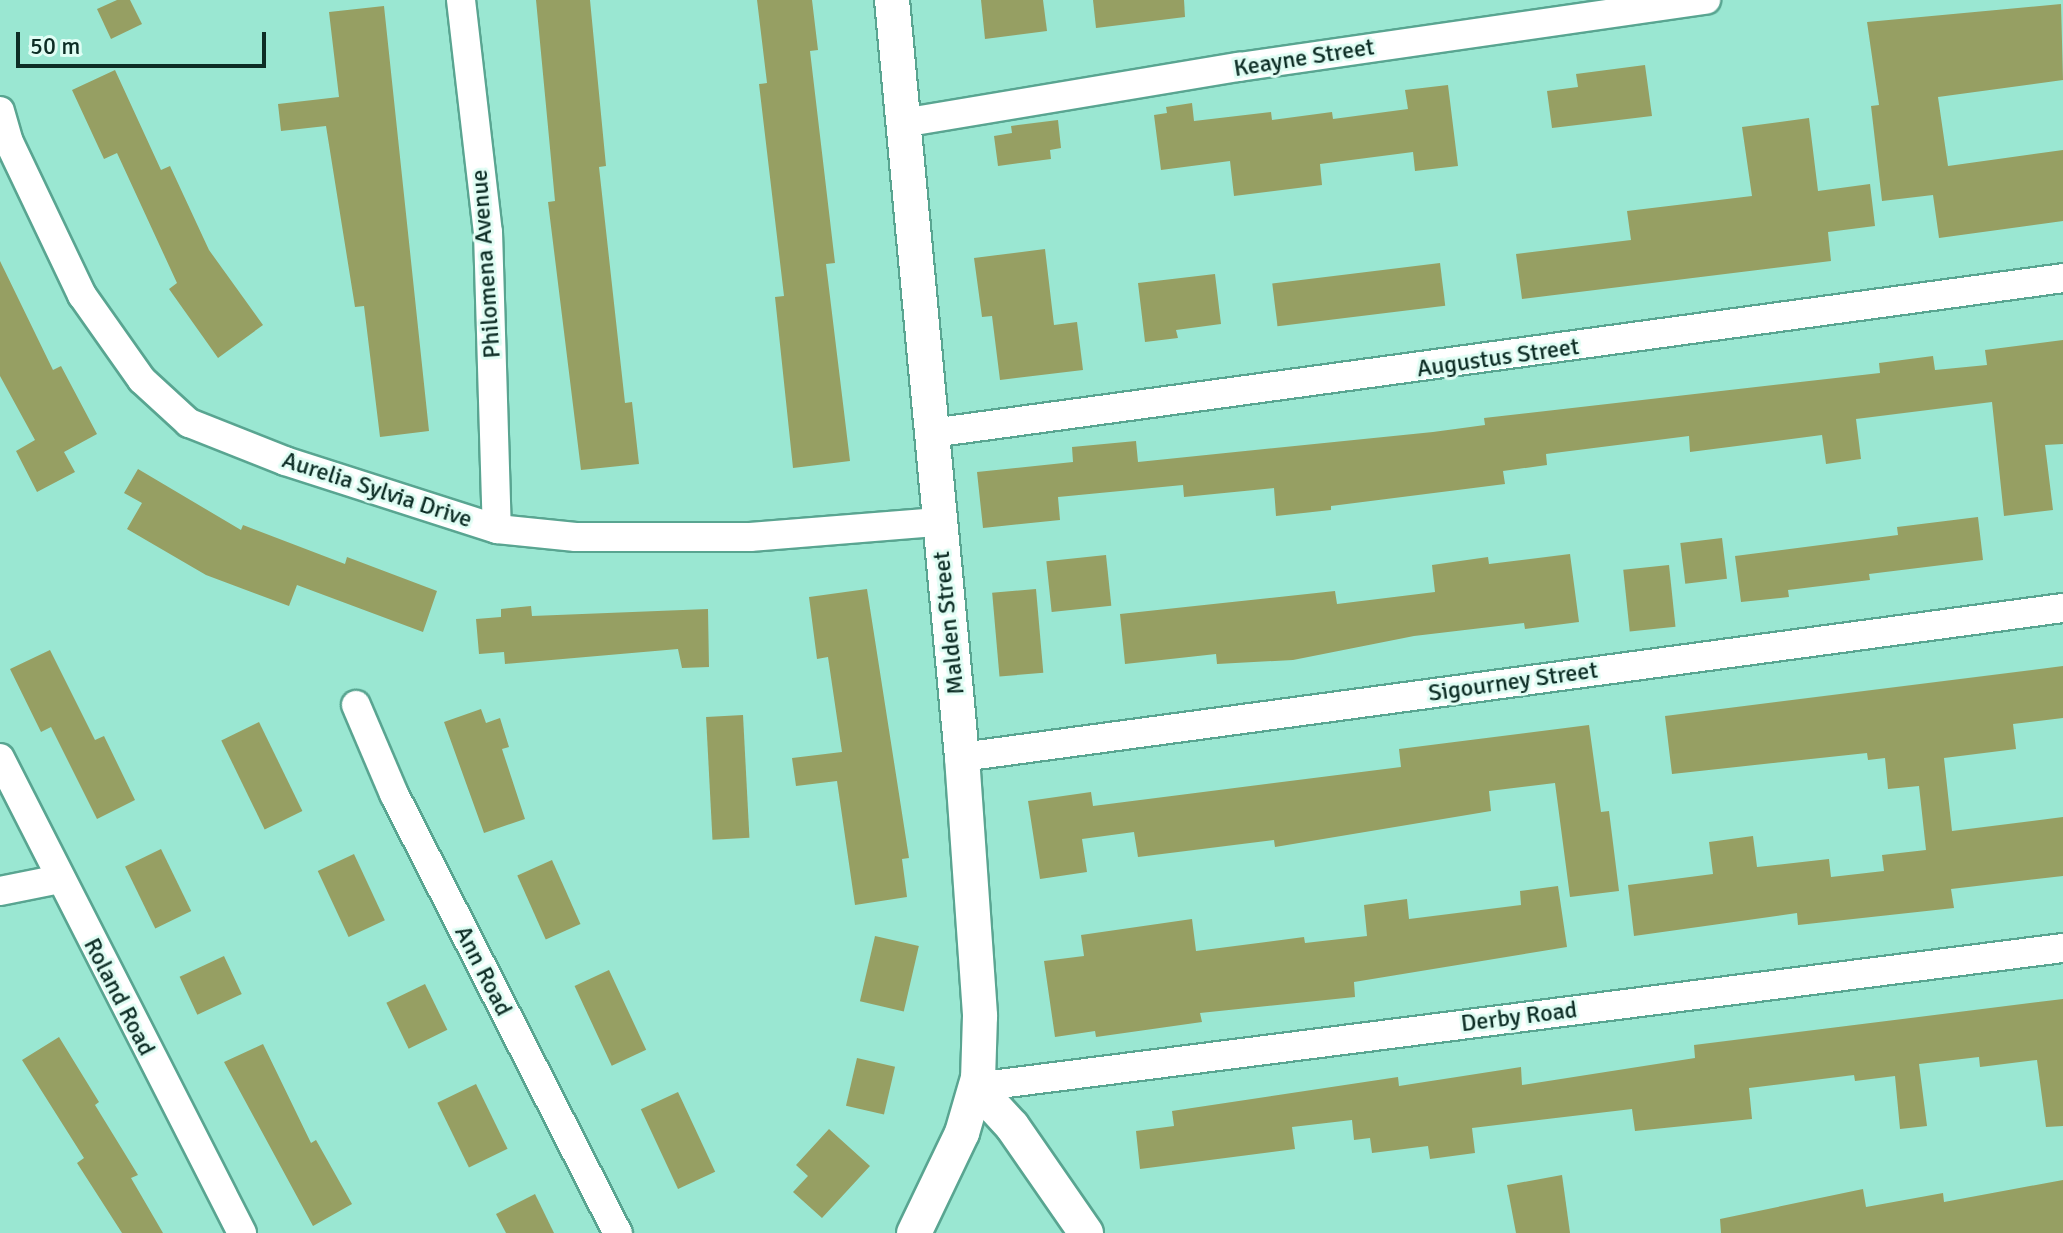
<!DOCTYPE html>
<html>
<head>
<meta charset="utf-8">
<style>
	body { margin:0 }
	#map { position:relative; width:2063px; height:1233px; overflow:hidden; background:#9ae7d2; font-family:Signika,sans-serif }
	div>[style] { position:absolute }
	.building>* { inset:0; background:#969f63; transform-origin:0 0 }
	.roads { filter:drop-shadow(2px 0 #59a591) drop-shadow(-2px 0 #59a591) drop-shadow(0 2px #59a591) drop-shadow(0 -2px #59a591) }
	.minor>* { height:28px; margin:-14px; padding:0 14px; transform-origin:14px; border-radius:14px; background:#fff }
	.tertiary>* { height:34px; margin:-17px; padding:0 17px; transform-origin:17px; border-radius:17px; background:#fff }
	span { translate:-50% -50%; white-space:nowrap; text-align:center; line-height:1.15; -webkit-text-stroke:6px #e0fdf4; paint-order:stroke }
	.street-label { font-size:24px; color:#0d2d25 }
	.scale { position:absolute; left:16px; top:32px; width:250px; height:36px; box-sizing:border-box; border:4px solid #0d2d25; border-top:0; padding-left:10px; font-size:24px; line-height:28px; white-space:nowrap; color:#0d2d25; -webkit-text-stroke:6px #e0fdf4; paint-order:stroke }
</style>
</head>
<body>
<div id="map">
	<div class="building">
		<div style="clip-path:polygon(117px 0,130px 0,142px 24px,111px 39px,97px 9px)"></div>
		<div style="clip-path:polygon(536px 0,590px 0,606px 166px,599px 167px,625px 403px,632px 402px,639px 464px,581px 470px,548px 202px,555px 201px)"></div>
		<div style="clip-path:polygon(757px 0,812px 0,818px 50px,810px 51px,835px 263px,826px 264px,850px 461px,793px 468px,775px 297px,784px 296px,759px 84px,767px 83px)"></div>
		<div style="clip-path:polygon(981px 0,1043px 0,1047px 31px,985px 39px)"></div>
		<div style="clip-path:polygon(1093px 0,1184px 0,1185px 17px,1096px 28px)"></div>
		<div style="clip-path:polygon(2061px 4px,2063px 80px,1938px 97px,1948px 166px,2063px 150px,2063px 221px,1939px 238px,1933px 195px,1882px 201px,1871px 106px,1879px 105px,1867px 22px)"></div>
		<div style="clip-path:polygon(384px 6px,429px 431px,380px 437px,364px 306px,355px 307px,326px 126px,281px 131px,278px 104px,339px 97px,329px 12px)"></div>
		<div style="clip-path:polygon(1645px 65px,1652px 116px,1552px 128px,1547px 91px,1578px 87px,1576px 74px)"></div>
		<div style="clip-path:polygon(115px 70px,161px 170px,170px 166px,209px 250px,263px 325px,218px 358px,169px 289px,177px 283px,117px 153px,104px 159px,72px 90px)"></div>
		<div style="clip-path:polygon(1448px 85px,1458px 166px,1415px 171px,1413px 152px,1320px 164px,1322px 185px,1234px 196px,1230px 161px,1161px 170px,1154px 115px,1167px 113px,1166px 107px,1192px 103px,1194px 121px,1271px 112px,1272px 120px,1332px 112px,1333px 119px,1408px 109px,1405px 90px)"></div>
		<div style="clip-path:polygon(1809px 118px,1818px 191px,1870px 184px,1875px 226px,1828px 232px,1831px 261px,1522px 299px,1516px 254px,1631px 240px,1627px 211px,1752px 196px,1742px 127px)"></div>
		<div style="clip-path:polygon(1058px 120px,1061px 148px,1050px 150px,1051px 159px,998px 166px,994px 136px,1012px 133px,1011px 126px)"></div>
		<div style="clip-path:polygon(1045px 249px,1054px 325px,1077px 322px,1083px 370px,1000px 380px,992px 316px,982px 317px,974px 258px)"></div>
		<div style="clip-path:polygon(0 261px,53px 370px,61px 366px,97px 434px,64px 452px,75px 472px,37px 492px,16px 451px,35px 440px,0 376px)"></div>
		<div style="left:1440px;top:263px;width:43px;height:169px;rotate:83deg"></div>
		<div style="clip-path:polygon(1215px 274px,1221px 324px,1176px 330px,1178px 338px,1145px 342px,1138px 283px)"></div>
		<div style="clip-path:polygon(2063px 340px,2063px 444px,2045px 445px,2053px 510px,2004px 516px,1992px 402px,1856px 419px,1861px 459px,1826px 464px,1822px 435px,1690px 452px,1689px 436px,1546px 454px,1547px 465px,1503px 471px,1505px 484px,1331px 506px,1331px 510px,1276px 516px,1274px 488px,1184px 497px,1183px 485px,1058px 497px,1060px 520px,983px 528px,977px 472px,1073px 462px,1072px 447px,1136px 441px,1138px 462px,1433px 432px,1485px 425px,1484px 418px,1880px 373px,1879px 363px,1933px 356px,1935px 370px,1987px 365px,1985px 350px)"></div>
		<div style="clip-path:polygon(138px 469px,241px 530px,243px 525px,345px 564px,347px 557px,437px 591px,423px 632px,297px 585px,289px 606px,206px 575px,127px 529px,142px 503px,124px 493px)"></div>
		<div style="clip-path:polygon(1978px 517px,1983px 560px,1869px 574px,1870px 580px,1788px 590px,1789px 597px,1741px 602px,1735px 556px,1898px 535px,1897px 527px)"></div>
		<div style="left:1722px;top:538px;width:41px;height:42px;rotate:83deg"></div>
		<div style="clip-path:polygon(1570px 554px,1579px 622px,1525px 629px,1524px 623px,1414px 636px,1293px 660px,1217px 664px,1216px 654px,1125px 664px,1120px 614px,1335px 591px,1337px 604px,1435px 592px,1432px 565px,1488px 557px,1489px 564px)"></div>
		<div style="left:1106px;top:555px;width:51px;height:60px;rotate:84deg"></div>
		<div style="left:1669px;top:565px;width:62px;height:46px;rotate:84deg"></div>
		<div style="clip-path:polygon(867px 589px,909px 858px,902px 859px,907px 897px,855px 905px,837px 781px,796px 786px,792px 758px,842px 752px,828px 657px,817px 659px,809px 597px)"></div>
		<div style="left:1036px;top:589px;width:84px;height:44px;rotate:85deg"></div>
		<div style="clip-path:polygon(531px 606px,532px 616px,708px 609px,709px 667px,682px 668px,678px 649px,505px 664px,504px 652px,479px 654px,476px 619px,501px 617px,501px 609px)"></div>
		<div style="clip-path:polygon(50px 650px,95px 740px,104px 736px,135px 800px,97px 819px,51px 727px,41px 732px,10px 669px)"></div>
		<div style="clip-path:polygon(2063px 666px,2063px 718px,2013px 724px,2016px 749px,1944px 758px,1952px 831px,2063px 817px,2063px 876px,1951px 889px,1954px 908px,1798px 925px,1797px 913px,1634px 936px,1628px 885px,1713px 874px,1709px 842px,1753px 836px,1757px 867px,1829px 859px,1831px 877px,1884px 871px,1882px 855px,1926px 850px,1919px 786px,1888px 789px,1885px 758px,1868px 760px,1867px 753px,1672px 774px,1665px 716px)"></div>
		<div style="clip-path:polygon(481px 709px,486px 723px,500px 718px,509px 747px,502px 749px,525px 819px,484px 833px,444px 722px)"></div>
		<div style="left:743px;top:715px;width:123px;height:37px;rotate:87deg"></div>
		<div style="left:259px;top:722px;width:99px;height:42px;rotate:64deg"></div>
		<div style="clip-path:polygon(1589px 725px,1601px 812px,1609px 811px,1619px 891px,1570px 897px,1555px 783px,1489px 791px,1491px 811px,1275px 847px,1274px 840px,1138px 857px,1134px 832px,1082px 839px,1087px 872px,1040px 879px,1028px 801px,1091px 792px,1093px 806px,1401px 767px,1399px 749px)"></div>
		<div style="left:161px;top:849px;width:69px;height:40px;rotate:64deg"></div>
		<div style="left:354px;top:854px;width:73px;height:40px;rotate:65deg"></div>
		<div style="left:552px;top:860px;width:70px;height:38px;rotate:66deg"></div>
		<div style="clip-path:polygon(1558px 886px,1567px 947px,1354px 982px,1355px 997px,1200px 1013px,1202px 1022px,1096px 1037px,1095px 1031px,1055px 1037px,1044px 961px,1084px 956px,1081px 935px,1192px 919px,1196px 951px,1304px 937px,1305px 943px,1367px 936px,1364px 905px,1407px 899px,1409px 919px,1521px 905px,1520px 891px)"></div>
		<div style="left:875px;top:936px;width:45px;height:67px;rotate:13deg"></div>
		<div style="left:224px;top:956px;width:42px;height:49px;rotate:65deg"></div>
		<div style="left:609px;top:970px;width:88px;height:38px;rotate:65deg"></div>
		<div style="left:425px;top:984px;width:51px;height:43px;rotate:64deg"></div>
		<div style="clip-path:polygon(2063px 999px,2063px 1126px,2046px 1127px,2037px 1060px,1980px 1067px,1979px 1057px,1919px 1064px,1927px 1126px,1900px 1129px,1895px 1076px,1855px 1081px,1854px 1075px,1749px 1088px,1752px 1119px,1635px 1131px,1632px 1109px,1472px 1128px,1475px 1153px,1430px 1159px,1428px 1146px,1372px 1153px,1370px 1138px,1354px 1140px,1352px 1120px,1292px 1127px,1295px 1149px,1140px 1169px,1136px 1131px,1174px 1126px,1172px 1111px,1398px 1077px,1399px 1086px,1521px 1067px,1522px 1085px,1695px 1058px,1694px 1045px)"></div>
		<div style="clip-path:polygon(59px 1037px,99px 1102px,95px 1105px,138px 1175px,131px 1178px,163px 1233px,122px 1233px,77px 1163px,84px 1158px,22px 1060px)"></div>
		<div style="clip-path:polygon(263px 1044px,311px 1143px,316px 1140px,352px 1204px,313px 1226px,224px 1062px)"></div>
		<div style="left:857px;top:1058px;width:39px;height:49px;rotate:13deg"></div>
		<div style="left:476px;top:1084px;width:72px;height:43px;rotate:64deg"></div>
		<div style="left:678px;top:1092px;width:88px;height:41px;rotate:65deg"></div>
		<div style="clip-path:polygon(829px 1129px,870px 1166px,822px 1218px,793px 1192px,808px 1176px,796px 1165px)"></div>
		<div style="clip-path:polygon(1562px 1175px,1570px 1233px,1516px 1233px,1507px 1185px)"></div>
		<div style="clip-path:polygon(2063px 1180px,2063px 1233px,1721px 1233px,1720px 1219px,1863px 1189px,1866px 1207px,1943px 1193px,1944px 1202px)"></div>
		<div style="clip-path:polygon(535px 1194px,554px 1233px,506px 1233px,496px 1214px)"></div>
	</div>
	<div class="roads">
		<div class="minor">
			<div style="left:461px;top:0;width:234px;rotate:83.4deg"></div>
			<div style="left:488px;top:232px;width:297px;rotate:88.3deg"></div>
			<div style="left:0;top:111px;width:32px;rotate:74deg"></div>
			<div style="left:9px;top:142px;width:170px;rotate:64.5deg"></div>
			<div style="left:82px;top:295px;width:104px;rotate:54.8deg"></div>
			<div style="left:142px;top:380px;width:64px;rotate:42.5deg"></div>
			<div style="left:189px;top:423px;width:103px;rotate:21.6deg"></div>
			<div style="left:285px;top:461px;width:223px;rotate:17.8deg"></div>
			<div style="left:497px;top:529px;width:79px;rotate:5.8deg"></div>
			<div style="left:576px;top:537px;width:174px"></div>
			<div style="left:750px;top:537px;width:189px;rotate:-4.6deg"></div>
			<div style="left:903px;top:123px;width:341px;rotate:-9.5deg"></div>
			<div style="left:1239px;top:67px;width:472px;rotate:-8.2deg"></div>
			<div style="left:932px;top:433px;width:1142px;rotate:-7.8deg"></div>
			<div style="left:356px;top:705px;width:97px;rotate:66.9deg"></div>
			<div style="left:394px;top:794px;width:493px;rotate:63deg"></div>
			<div style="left:962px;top:757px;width:1111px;rotate:-7.71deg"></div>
			<div style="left:0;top:758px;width:533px;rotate:63deg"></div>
			<div style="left:0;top:891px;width:61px;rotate:-11.3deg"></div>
			<div style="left:976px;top:1087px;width:1096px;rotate:-7.29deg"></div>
		</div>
		<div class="tertiary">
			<div style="left:892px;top:0;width:760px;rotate:84.72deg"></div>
			<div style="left:962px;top:757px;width:260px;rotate:86deg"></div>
			<div style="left:980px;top:1016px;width:62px;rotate:91.8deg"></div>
			<div style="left:978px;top:1078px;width:57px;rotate:106.2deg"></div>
			<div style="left:962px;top:1133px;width:111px;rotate:115.6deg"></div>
			<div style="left:976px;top:1087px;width:53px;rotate:47.3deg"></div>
			<div style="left:1012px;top:1126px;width:130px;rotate:55.3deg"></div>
		</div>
	</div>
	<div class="street-label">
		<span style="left:1304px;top:58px;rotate:-9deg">Keayne Street</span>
		<span style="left:486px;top:264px;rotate:-94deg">Philomena Avenue</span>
		<span style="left:1498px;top:358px;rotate:-8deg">Augustus Street</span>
		<span style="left:377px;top:490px;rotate:18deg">Aurelia Sylvia Drive</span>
		<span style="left:949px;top:623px;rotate:-96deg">Malden Street</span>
		<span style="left:1513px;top:682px;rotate:-8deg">Sigourney Street</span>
		<span style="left:483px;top:971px;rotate:63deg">Ann Road</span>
		<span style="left:119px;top:997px;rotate:63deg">Roland Road</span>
		<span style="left:1519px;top:1017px;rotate:-7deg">Derby Road</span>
	</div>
	<div class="scale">50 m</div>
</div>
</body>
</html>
